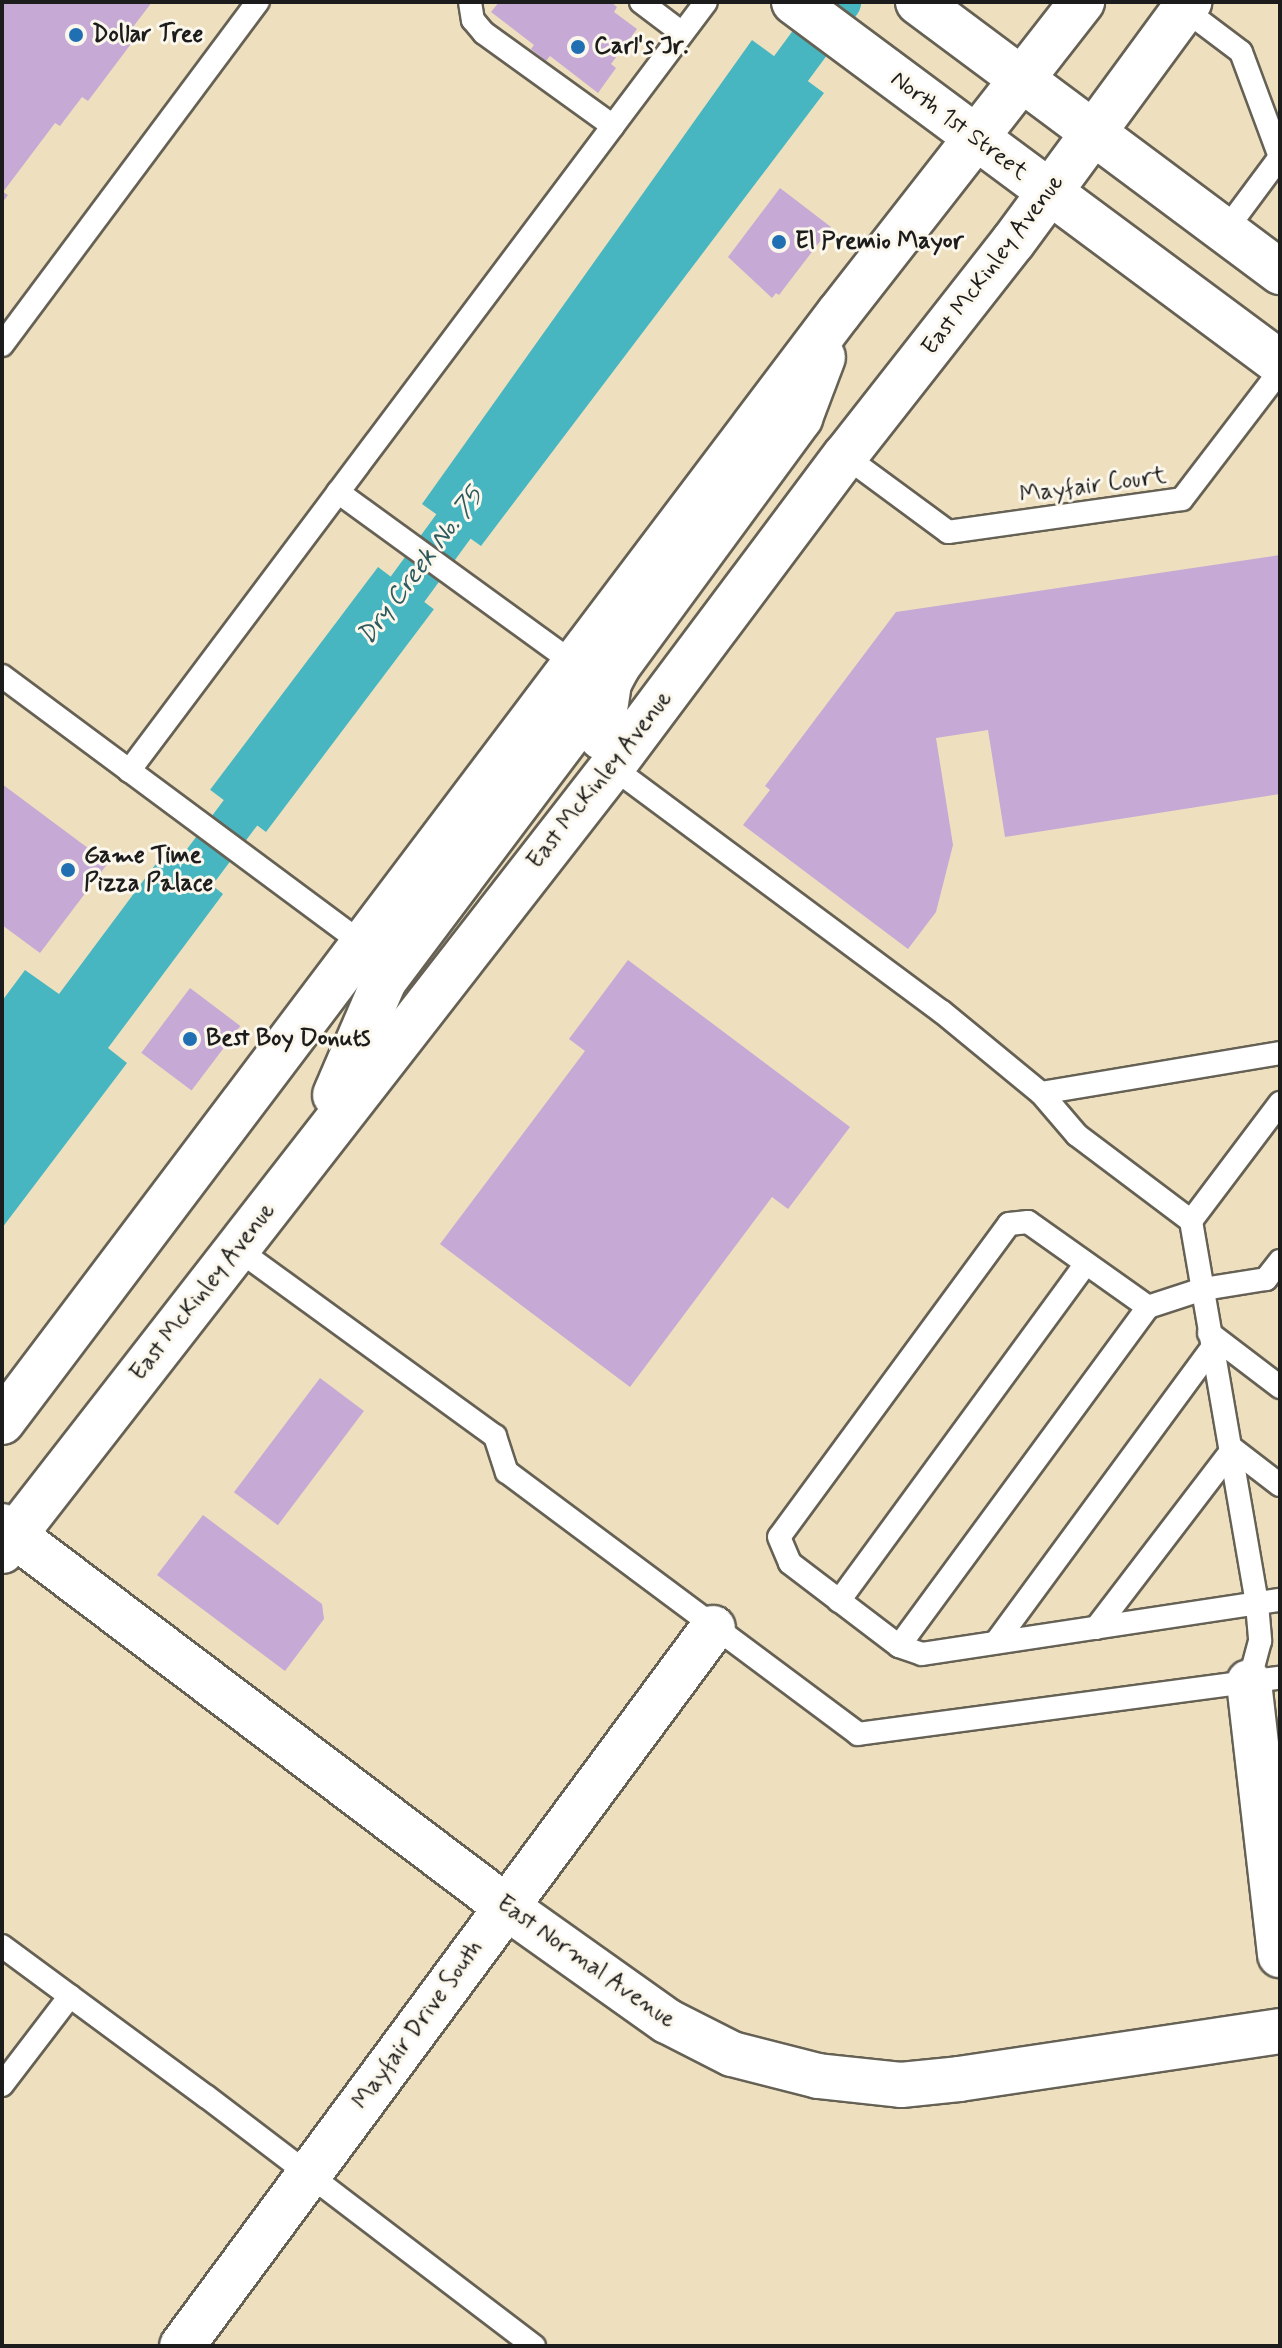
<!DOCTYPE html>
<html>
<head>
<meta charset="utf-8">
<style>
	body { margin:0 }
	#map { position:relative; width:1282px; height:2348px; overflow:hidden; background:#eee0bf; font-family:Mynerve,sans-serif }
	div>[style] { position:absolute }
	.water>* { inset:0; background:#47b6c0; transform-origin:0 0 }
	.canal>* { height:42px; margin:-21px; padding:0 21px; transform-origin:21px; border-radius:21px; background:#47b6c0 }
	.building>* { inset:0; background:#c6a9d5; transform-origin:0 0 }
	.roads { filter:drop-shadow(2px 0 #666155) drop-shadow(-2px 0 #666155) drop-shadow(0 2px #666155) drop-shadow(0 -2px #666155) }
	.lane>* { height:22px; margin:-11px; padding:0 11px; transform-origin:11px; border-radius:11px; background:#fff }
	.street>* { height:44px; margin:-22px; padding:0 22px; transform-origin:22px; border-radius:22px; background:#fff }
	.secondary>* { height:44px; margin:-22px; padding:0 22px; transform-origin:22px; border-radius:22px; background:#fff }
	.dots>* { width:22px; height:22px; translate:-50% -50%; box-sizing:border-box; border:4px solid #fbf7ec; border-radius:50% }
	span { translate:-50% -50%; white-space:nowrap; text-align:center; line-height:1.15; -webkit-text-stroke:6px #fbf7ec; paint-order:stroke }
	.poi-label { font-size:24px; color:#1c1c1c; font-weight:700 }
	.left { translate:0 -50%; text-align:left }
	.street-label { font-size:24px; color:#1c1c1c }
	.water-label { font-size:26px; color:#2d5a5e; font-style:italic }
	.frame { position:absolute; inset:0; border:4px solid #1c1c1c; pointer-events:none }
</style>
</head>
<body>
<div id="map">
	<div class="water">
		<div style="clip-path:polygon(752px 40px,824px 93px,481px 546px,422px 504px)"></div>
		<div style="left:378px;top:567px;width:70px;height:279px;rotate:37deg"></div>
		<div style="clip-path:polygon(167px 849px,223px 894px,108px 1048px,127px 1063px,2px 1228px,2px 1001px,25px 970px,59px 994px)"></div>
	</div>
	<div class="canal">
		<div style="left:756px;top:116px;width:142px;rotate:-53.6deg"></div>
		<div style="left:374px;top:635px;width:190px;rotate:-53.8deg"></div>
		<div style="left:163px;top:916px;width:185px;rotate:-53.1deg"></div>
	</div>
	<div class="building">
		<div style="clip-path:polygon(2px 2px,152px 2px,133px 27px,140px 32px,88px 101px,82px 97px,60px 126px,55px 123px,3px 192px,8px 195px,2px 203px)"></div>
		<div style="clip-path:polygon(499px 2px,611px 2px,617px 7px,614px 12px,637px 29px,611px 64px,616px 68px,598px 93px,550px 56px,546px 61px,531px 49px,534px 45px,491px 12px)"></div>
		<div style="clip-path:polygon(780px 188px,831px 227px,779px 295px,776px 293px,772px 298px,728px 257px)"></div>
		<div style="clip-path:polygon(1280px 555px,1280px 794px,1005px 837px,988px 730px,936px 738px,953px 845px,936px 912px,908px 949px,743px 825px,770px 790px,765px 786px,896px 612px)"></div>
		<div style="clip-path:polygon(2px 784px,108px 863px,40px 953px,2px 925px)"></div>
		<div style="clip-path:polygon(628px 960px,850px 1127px,788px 1209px,772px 1197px,630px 1387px,440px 1244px,585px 1051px,569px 1039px)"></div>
		<div style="left:190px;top:988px;width:63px;height:81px;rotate:37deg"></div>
		<div style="left:320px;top:1378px;width:55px;height:143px;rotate:37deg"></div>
		<div style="clip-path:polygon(203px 1515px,322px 1604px,324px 1619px,285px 1671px,157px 1575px)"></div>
	</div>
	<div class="roads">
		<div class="lane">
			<div style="left:470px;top:2px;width:18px;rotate:81deg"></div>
			<div style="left:473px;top:20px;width:17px;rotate:50deg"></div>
			<div style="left:484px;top:33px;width:159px;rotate:35.8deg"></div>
			<div style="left:641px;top:2px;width:51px;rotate:37.1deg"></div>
			<div style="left:1184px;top:9px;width:71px;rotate:37deg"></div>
			<div style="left:1241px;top:52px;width:112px;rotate:69.6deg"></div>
			<div style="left:1280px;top:157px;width:92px;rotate:126.6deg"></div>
			<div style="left:2px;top:345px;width:428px;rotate:-53.3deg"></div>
			<div style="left:845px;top:456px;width:128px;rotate:36.4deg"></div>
			<div style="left:948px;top:532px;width:236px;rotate:-8deg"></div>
			<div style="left:1182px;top:499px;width:161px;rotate:-52.6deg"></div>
			<div style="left:338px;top:492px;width:293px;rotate:36deg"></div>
			<div style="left:2px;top:676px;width:451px;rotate:36.6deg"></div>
			<div style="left:612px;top:767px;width:410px;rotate:36.6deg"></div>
			<div style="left:941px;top:1011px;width:129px;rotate:39.4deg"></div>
			<div style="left:1041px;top:1093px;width:242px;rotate:-9.5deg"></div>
			<div style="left:129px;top:771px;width:961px;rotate:-53.12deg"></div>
			<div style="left:1041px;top:1093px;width:55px;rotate:49.4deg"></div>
			<div style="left:1077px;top:1135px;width:143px;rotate:37deg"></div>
			<div style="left:1191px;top:1221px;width:148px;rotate:-53deg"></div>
			<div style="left:1191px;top:1221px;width:389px;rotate:80.2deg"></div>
			<div style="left:1257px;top:1604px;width:37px;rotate:85deg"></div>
			<div style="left:1260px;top:1641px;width:42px;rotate:105deg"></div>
			<div style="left:236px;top:1248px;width:320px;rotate:36deg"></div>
			<div style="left:495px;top:1436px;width:38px;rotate:72deg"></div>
			<div style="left:507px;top:1472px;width:438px;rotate:36.7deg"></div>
			<div style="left:858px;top:1734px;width:426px;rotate:-7.6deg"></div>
			<div style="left:1280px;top:1261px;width:23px;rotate:128deg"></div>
			<div style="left:1266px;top:1279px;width:64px;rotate:171deg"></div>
			<div style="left:1203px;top:1289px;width:58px;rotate:161.9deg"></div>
			<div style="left:1148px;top:1307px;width:147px;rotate:-144.7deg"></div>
			<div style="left:1028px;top:1222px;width:19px;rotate:174deg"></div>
			<div style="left:1009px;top:1224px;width:388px;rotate:126.3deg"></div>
			<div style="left:779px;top:1537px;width:28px;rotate:67deg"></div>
			<div style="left:790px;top:1563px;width:137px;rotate:37.3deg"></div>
			<div style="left:899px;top:1646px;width:24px;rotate:19deg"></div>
			<div style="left:922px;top:1654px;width:362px;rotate:-8.6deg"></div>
			<div style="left:1209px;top:1333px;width:89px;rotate:37.3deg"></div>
			<div style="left:839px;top:1601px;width:418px;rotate:-53.8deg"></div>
			<div style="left:1096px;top:1628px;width:225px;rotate:-52.6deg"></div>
			<div style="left:1233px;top:1449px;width:59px;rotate:37.5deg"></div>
			<div style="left:996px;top:1642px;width:366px;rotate:-53.7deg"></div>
			<div style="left:899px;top:1646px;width:421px;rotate:-53.7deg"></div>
			<div style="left:2px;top:1946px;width:255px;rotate:36.4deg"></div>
			<div style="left:207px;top:2097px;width:411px;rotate:37.3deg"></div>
			<div style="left:2px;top:2085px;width:112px;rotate:-52.6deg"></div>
		</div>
		<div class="street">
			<div style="left:2px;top:1526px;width:630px;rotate:37.07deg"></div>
			<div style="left:505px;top:1906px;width:199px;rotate:35.4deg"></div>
			<div style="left:667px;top:2021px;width:73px;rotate:26.9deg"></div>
			<div style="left:732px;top:2054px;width:89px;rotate:14.3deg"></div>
			<div style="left:818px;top:2076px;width:83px;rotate:6.2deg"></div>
			<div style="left:901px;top:2085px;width:58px;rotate:-5.9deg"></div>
			<div style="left:959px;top:2079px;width:325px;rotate:-8.5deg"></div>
			<div style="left:1249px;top:1682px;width:275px;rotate:83.5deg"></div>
			<div style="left:182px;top:2346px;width:893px;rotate:-53.52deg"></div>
		</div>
		<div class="secondary">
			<div style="left:794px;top:2px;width:605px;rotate:36.6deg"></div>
			<div style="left:918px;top:2px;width:452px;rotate:36.7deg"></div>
			<div style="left:601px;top:737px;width:55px;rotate:-81.6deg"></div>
			<div style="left:609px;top:683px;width:19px;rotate:-62deg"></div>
			<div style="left:618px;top:666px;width:308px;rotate:-53.7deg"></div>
			<div style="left:800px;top:418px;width:65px;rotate:-69.3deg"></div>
			<div style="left:335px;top:1095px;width:124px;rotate:-66.7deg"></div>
			<div style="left:384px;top:981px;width:323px;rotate:-53.1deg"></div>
			<div style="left:578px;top:723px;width:24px;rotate:-75deg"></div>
			<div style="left:584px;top:700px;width:37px;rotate:-104deg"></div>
			<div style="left:2px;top:1422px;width:1389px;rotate:-52.96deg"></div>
			<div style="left:839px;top:313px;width:395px;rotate:-52deg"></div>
			<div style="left:2px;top:1551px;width:993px;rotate:-52.11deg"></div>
			<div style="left:612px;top:767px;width:389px;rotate:-53.2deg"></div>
			<div style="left:845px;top:456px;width:272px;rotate:-51.9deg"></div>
			<div style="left:1013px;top:242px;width:298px;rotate:-53.7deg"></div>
		</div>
	</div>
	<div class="dots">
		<div style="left:76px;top:35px;background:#1f6fb2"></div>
		<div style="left:578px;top:47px;background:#1f6fb2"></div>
		<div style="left:779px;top:242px;background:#1f6fb2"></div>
		<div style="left:68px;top:870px;background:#1f6fb2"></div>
		<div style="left:190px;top:1039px;background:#1f6fb2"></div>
	</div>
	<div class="poi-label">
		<span class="left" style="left:92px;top:35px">Dollar Tree</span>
		<span class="left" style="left:594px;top:47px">Carl's Jr.</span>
		<span class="left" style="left:795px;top:242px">El Premio Mayor</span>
		<span class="left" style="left:84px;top:870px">Game Time<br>Pizza Palace</span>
		<span class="left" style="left:206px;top:1039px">Best Boy Donuts</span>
	</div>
	<div class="street-label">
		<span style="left:959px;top:126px;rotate:37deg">North 1st Street</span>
		<span style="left:993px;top:265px;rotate:-53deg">East McKinley Avenue</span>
		<span style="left:1093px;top:486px;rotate:-8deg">Mayfair Court</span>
		<span style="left:600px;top:780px;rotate:-52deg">East McKinley Avenue</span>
		<span style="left:203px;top:1292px;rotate:-52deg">East McKinley Avenue</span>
		<span style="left:586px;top:1962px;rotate:35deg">East Normal Avenue</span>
		<span style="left:418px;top:2025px;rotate:-54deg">Mayfair Drive South</span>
	</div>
	<div class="water-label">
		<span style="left:421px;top:567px;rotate:-53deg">Dry Creek No. 75</span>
	</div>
	<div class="frame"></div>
</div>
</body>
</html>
